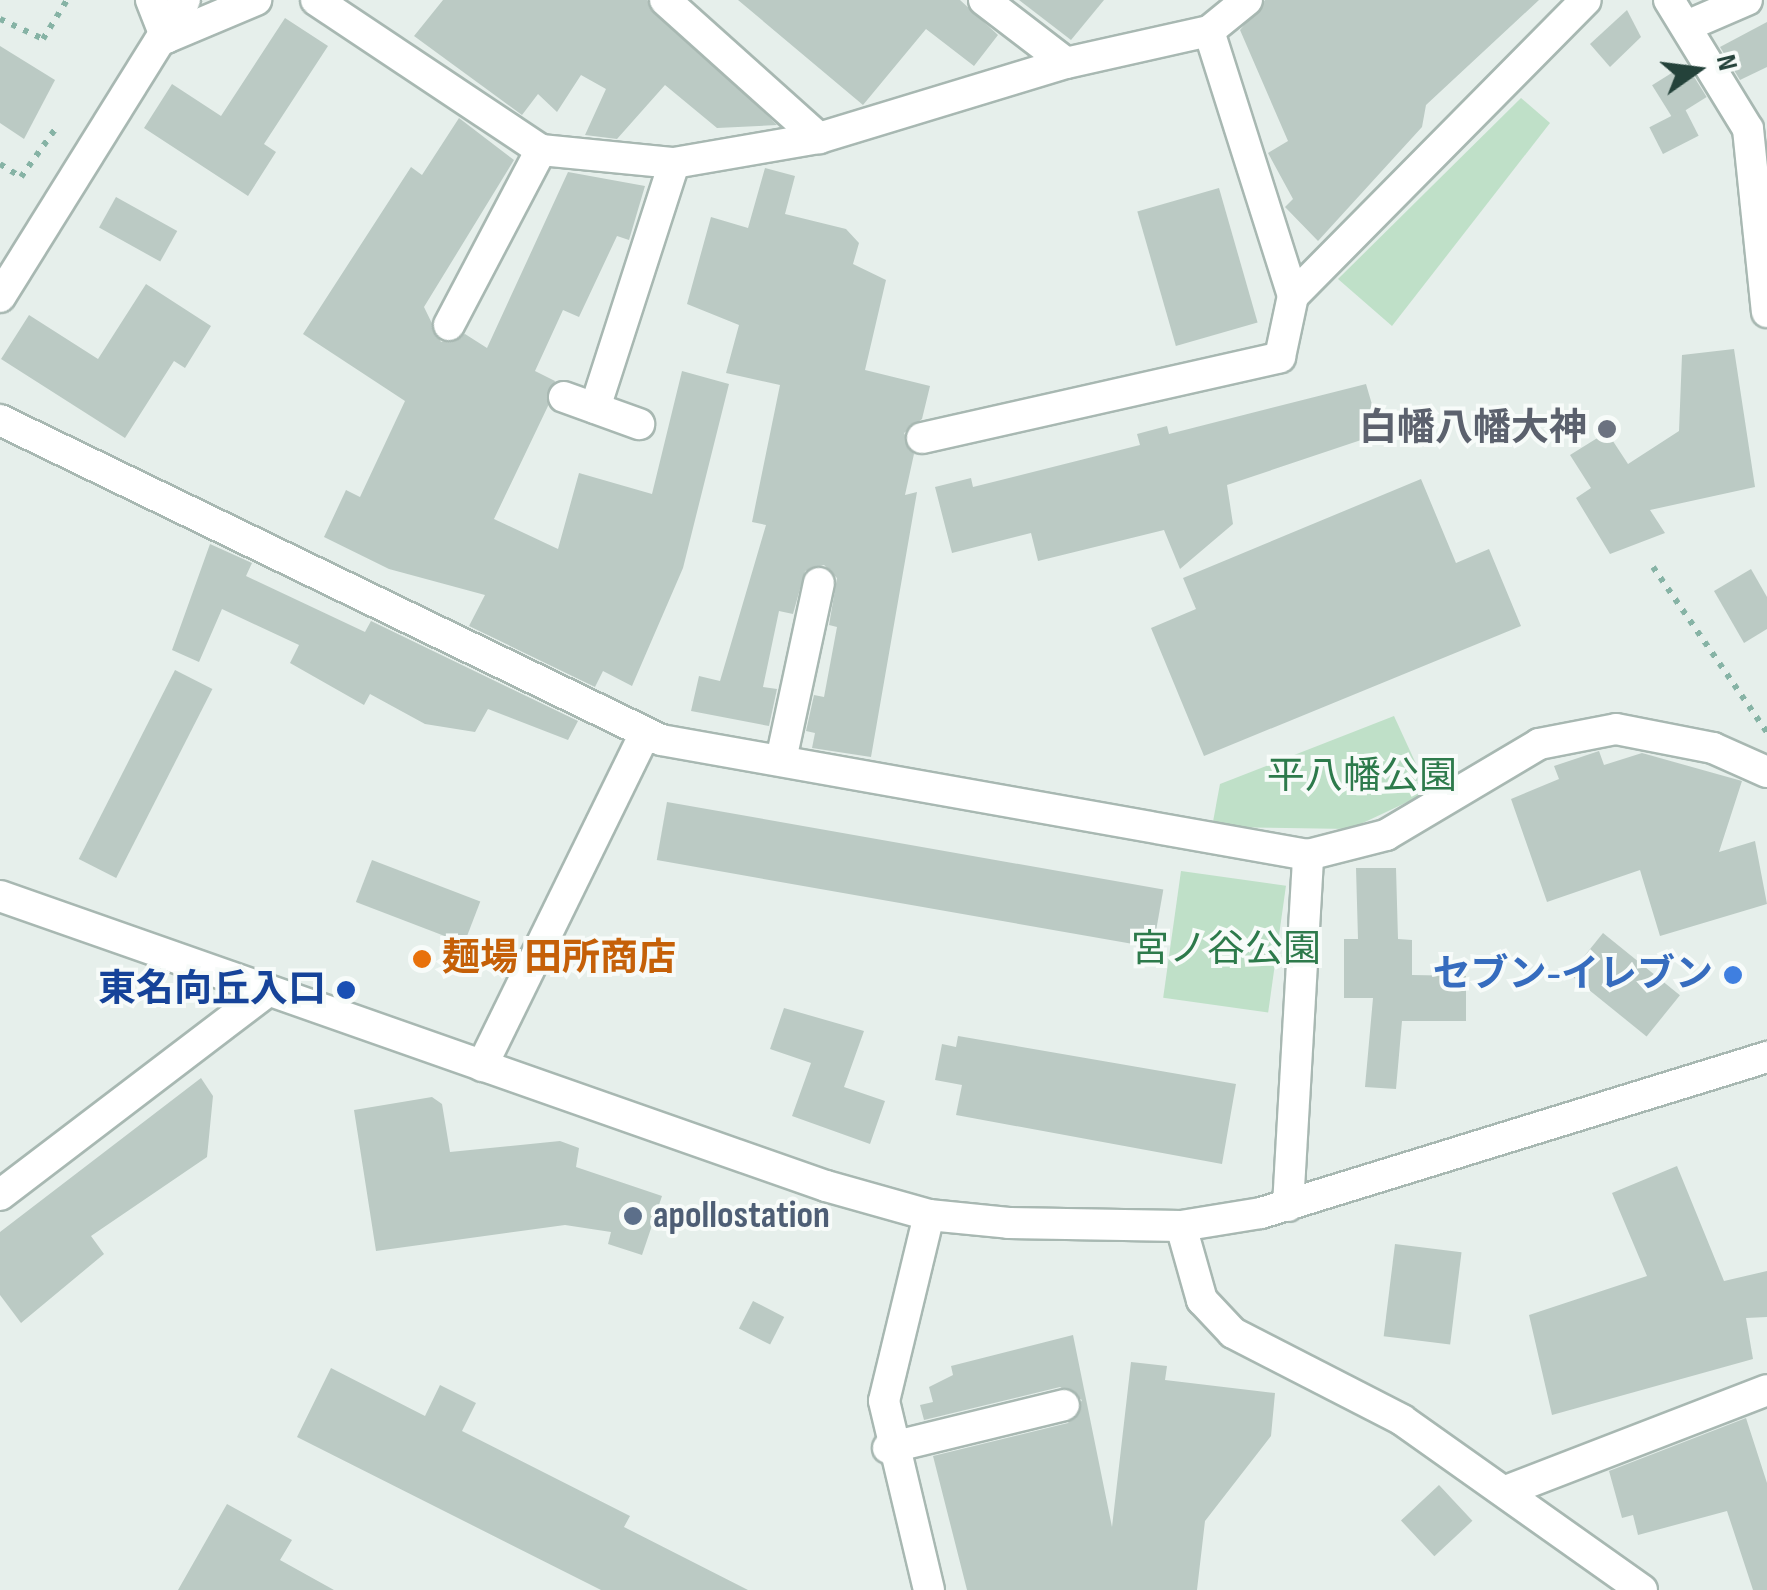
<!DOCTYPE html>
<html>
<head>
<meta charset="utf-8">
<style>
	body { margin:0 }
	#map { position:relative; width:1767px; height:1590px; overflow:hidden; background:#e6efeb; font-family:"Sofia Sans Condensed","Noto Sans JP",sans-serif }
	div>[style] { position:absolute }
	.green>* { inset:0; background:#bfe0c8; transform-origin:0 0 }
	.building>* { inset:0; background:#bbcac4; transform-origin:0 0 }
	.path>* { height:6px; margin-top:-3px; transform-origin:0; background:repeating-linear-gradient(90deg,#86b3a5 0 5px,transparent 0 13px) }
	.roads { filter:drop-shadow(2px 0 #a8b8b2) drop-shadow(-2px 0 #a8b8b2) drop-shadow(0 2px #a8b8b2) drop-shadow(0 -2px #a8b8b2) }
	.minor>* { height:30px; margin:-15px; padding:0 15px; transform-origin:15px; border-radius:15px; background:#fff }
	.dots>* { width:28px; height:28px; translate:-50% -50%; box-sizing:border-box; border:5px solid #f7fbf9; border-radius:50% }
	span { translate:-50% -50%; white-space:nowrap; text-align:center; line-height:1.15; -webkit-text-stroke:8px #f7fbf9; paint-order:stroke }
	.worship-label { font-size:38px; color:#5b616d; font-weight:700 }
	.right { translate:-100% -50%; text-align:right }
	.park-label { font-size:38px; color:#2d7a4b }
	.food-label { font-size:38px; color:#c56008; font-weight:700 }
	.left { translate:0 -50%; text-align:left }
	.shop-label { font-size:38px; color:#366cbe; font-weight:700 }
	.transit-label { font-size:38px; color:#164399; font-weight:700 }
	.service-label { font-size:38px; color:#4e5e75; font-weight:700 }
	.north { position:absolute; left:1647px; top:20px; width:100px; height:100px; -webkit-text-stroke:8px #f7fbf9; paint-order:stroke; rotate:76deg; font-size:28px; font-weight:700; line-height:40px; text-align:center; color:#24423a }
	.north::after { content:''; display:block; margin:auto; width:35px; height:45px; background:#24423a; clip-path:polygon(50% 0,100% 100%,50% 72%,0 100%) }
</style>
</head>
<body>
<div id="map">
	<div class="green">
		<div style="clip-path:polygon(1521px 98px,1550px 123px,1392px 326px,1338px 279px)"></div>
		<div style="clip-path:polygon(1394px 716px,1417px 766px,1418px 797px,1350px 829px,1212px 827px,1220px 784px)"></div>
		<div style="left:1181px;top:871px;width:106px;height:128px;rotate:8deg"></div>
	</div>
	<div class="building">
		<div style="clip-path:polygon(443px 0,647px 0,777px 125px,717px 128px,665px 85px,617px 139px,585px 135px,606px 89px,581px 75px,557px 112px,538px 94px,522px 115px,414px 36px)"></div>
		<div style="clip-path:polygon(738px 0,960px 0,998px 35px,974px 66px,926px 29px,863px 105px)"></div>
		<div style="clip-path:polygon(1019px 0,1104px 0,1071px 40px)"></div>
		<div style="clip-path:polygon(1265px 0,1539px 0,1426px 105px,1422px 127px,1318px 241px,1285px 207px,1293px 199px,1268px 153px,1288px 141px,1240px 30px)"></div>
		<div style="clip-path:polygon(1627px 10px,1641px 37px,1610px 67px,1590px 44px)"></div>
		<div style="clip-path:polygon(285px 18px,328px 46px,264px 144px,276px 152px,248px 196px,144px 128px,172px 84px,221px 116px)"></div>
		<div style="clip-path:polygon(1767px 22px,1767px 67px,1740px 80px,1720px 47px)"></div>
		<div style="clip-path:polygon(0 46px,55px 80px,24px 139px,0 123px)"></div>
		<div style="left:1686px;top:64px;width:39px;height:40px;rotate:58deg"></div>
		<div style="left:1685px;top:109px;width:30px;height:40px;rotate:63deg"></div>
		<div style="clip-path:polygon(459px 118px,514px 160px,424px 307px,441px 342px,465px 334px,487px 348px,568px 172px,645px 186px,629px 240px,617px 236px,579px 317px,563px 310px,535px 371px,555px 381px,548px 406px,494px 519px,558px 549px,579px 473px,652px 494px,682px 371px,729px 384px,683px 568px,632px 686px,603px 671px,595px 687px,469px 626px,485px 595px,389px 569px,324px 537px,346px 490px,360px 497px,405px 401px,303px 334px,411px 167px,422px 175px)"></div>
		<div style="clip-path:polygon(765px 168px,795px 176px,785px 214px,846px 229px,859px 243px,853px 264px,886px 280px,865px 370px,930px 386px,922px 419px,904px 433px,914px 454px,905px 495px,917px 492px,871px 757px,812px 748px,815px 733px,806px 731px,814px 695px,824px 697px,837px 627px,829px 625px,837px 578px,824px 565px,805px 571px,793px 614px,779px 611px,763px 687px,777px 689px,769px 726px,691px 711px,699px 676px,720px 681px,766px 525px,752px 522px,780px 385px,726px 373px,739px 325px,687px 304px,711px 217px,748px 228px)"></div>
		<div style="left:1219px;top:188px;width:140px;height:85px;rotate:74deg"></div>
		<div style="left:116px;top:197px;width:70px;height:35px;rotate:29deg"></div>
		<div style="clip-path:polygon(146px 284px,211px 326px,185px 368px,174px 361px,125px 438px,1px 359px,29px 315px,98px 359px)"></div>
		<div style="clip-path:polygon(1734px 349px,1755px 487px,1650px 510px,1665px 533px,1610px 554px,1576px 498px,1591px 488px,1570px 455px,1607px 432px,1628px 464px,1679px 431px,1682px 355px)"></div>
		<div style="clip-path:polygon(1366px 384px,1378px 425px,1368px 427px,1370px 437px,1227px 485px,1233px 524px,1180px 569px,1164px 530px,1038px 561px,1031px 533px,952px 553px,935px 487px,971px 478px,973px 487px,1140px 445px,1137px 434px,1167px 426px,1169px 434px)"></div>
		<div style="clip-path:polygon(1421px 479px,1456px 563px,1489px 549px,1521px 626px,1204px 756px,1151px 628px,1196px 609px,1183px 578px)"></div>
		<div style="clip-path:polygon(210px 544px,252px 563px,246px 576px,365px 632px,371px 621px,578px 721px,568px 740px,488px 709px,475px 732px,425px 724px,370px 694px,364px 705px,290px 663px,299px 645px,222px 609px,199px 662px,172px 650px)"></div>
		<div style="clip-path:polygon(1751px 569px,1767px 597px,1767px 629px,1744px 643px,1714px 591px)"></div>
		<div style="left:175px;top:670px;width:42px;height:212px;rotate:27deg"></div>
		<div style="clip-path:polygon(1599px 751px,1604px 765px,1642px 753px,1742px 781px,1719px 852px,1755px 841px,1767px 904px,1660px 936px,1640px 870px,1547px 902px,1511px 799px,1559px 779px,1554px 766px)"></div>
		<div style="left:667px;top:802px;width:504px;height:59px;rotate:10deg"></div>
		<div style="left:372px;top:860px;width:116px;height:45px;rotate:21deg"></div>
		<div style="clip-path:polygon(1356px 868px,1396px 868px,1398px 939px,1412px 940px,1412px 975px,1466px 976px,1466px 1021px,1402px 1021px,1396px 1089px,1365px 1087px,1373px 998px,1344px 998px,1344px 939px,1358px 939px)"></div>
		<div style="left:1603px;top:933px;width:99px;height:53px;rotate:39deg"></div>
		<div style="clip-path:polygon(784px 1008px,864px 1031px,844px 1087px,885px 1101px,870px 1144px,792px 1116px,811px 1063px,770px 1049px)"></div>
		<div style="clip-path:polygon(958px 1036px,1236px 1084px,1222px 1164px,956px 1115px,962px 1085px,935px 1080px,942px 1044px,956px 1047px)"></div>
		<div style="clip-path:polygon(201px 1078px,213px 1096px,207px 1157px,91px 1236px,104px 1254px,21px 1323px,0 1295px,0 1232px)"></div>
		<div style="clip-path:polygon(432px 1097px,442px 1104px,450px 1152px,560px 1141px,579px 1148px,576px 1167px,662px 1196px,642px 1255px,608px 1244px,611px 1232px,565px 1225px,376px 1251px,354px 1110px)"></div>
		<div style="clip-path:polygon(1677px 1166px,1724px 1281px,1767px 1271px,1767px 1317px,1746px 1318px,1753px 1359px,1552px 1415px,1529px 1315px,1647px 1276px,1612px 1193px)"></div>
		<div style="left:1395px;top:1244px;width:67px;height:93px;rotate:7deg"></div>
		<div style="left:753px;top:1301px;width:35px;height:31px;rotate:27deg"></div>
		<div style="clip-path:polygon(1073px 1335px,1112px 1527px,1131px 1362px,1167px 1366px,1165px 1380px,1275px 1393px,1271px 1436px,1205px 1521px,1197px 1590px,967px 1590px,933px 1456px,1068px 1423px,1082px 1400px,1060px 1387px,924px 1420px,920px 1405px,933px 1402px,929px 1387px,953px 1375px,951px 1366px)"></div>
		<div style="clip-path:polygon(331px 1368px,425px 1416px,440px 1385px,476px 1403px,462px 1431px,630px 1516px,624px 1527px,748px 1590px,601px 1590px,297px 1437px)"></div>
		<div style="clip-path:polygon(1746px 1418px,1767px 1483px,1767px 1590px,1753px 1590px,1727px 1511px,1638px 1535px,1633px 1515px,1622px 1518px,1609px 1471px)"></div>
		<div style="left:1439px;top:1485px;width:49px;height:52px;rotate:47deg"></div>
		<div style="clip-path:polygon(227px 1504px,292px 1540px,280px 1560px,334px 1590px,178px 1590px)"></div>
	</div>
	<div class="path">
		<div style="left:0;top:19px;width:47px;rotate:24.9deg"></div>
		<div style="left:43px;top:39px;width:46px;rotate:-58.4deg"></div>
		<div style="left:0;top:164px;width:25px;rotate:32deg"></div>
		<div style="left:21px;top:177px;width:60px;rotate:-54.5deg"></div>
		<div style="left:1653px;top:567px;width:201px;rotate:55.4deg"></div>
	</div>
	<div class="roads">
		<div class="minor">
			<div style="left:151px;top:0;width:41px;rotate:68.5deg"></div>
			<div style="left:316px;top:0;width:270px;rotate:33.7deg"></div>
			<div style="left:541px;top:150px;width:134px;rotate:5.6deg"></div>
			<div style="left:674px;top:163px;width:147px;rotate:-9.8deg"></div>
			<div style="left:819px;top:138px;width:258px;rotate:-16.9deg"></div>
			<div style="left:1066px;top:63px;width:147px;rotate:-12.6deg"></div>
			<div style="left:1209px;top:31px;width:49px;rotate:-39.2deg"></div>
			<div style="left:665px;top:0;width:207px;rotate:41.9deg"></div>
			<div style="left:984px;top:0;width:103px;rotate:37.5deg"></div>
			<div style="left:1669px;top:0;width:151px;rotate:58.5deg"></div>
			<div style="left:1748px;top:129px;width:184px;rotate:84.1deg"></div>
			<div style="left:1689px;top:25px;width:63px;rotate:-23.3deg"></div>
			<div style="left:1209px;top:31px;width:278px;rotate:72.4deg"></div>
			<div style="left:1293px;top:296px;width:416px;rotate:-45.3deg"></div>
			<div style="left:166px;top:38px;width:98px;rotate:-22.9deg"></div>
			<div style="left:0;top:297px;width:350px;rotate:-58.1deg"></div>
			<div style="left:449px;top:325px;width:198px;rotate:-62.3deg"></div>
			<div style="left:564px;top:397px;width:80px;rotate:19.8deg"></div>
			<div style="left:595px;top:408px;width:257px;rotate:-72.1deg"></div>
			<div style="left:0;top:420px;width:734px;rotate:25.83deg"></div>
			<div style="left:661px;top:740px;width:657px;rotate:10.08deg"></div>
			<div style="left:1308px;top:855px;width:81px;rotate:-14.4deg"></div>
			<div style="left:1386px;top:835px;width:178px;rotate:-30.7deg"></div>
			<div style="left:1539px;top:744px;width:78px;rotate:-11deg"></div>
			<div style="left:1616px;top:729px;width:99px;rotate:11.1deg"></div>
			<div style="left:1713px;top:748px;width:59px;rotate:24deg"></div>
			<div style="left:922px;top:438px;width:367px;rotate:-12.7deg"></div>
			<div style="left:1280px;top:357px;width:62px;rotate:-78deg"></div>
			<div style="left:781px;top:760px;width:181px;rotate:-77.9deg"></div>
			<div style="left:0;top:896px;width:875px;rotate:19.35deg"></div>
			<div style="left:826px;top:1186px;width:107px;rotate:15.7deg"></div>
			<div style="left:929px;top:1215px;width:80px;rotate:5.7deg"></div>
			<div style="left:1009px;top:1223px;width:172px;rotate:1deg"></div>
			<div style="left:1181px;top:1226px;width:81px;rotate:-9.2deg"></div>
			<div style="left:1261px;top:1213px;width:530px;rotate:-17.13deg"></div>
			<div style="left:482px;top:1066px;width:368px;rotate:-63.9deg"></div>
			<div style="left:0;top:1195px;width:337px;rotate:-37.3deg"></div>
			<div style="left:1288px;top:1206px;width:352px;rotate:-86.7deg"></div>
			<div style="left:929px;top:1215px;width:191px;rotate:103.6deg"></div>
			<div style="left:884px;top:1401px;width:194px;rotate:76.6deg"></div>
			<div style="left:1181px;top:1226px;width:77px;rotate:74.2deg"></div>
			<div style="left:1202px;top:1300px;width:45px;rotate:46.8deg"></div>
			<div style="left:1233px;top:1333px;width:190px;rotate:27.2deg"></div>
			<div style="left:1402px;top:1420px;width:294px;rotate:35.3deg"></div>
			<div style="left:888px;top:1448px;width:181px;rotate:-13.7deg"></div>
			<div style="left:1511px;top:1489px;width:274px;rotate:-21.1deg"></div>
		</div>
	</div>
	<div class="dots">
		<div style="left:1607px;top:429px;background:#6b7280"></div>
		<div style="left:422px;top:959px;background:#e8710a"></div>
		<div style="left:1733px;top:975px;background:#3f7fe0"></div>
		<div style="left:346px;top:990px;background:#1a4fb4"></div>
		<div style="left:633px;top:1216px;background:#5c6f8a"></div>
	</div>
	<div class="worship-label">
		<span class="right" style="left:1587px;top:429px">白幡八幡大神</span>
	</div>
	<div class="park-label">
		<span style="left:1362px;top:777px">平八幡公園</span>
		<span style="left:1226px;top:950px">宮ノ谷公園</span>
	</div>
	<div class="food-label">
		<span class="left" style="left:442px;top:959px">麺場 田所商店</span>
	</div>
	<div class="shop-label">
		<span class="right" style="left:1713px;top:975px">セブン-イレブン</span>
	</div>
	<div class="transit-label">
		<span class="right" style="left:326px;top:990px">東名向丘入口</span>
	</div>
	<div class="service-label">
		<span class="left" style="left:653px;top:1216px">apollostation</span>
	</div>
	<div class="north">N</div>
</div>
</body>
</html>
